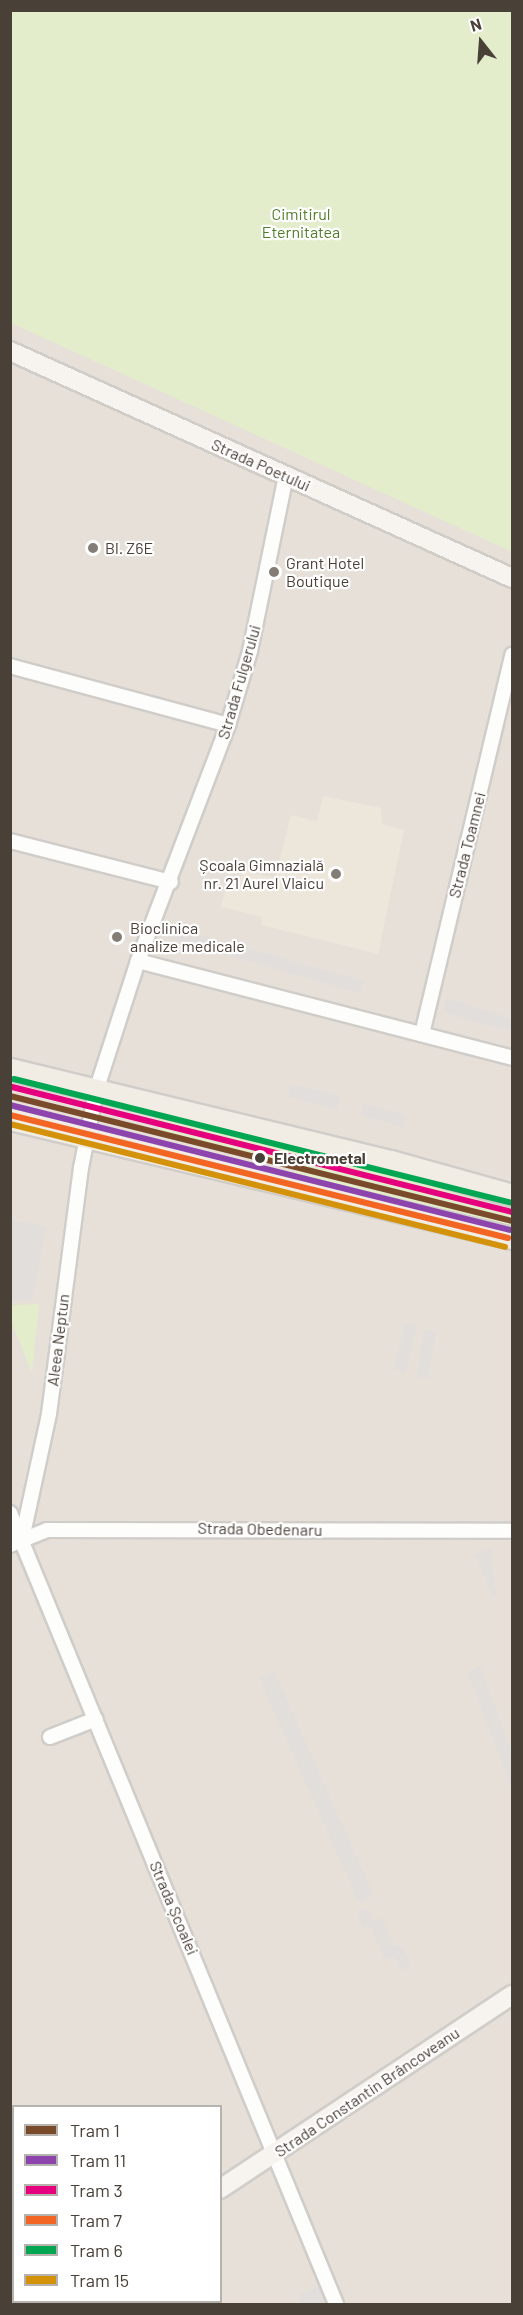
<!DOCTYPE html>
<html>
<head>
<meta charset="utf-8">
<style>
	body { margin:0 }
	#map { position:relative; width:523px; height:2315px; overflow:hidden; background:#f2efec; font-family:Barlow,sans-serif }
	div>[style] { position:absolute }
	.residential>* { inset:0; background:#e6e0d9 }
	.education>* { inset:0; background:#ede6db }
	.green>* { inset:0; background:#e3eccb }
	.parking>* { inset:0; background:#e1dedb; transform-origin:0 0 }
	.roads { filter:drop-shadow(2px 0 #d0cdc9) drop-shadow(-2px 0 #d0cdc9) drop-shadow(0 2px #d0cdc9) drop-shadow(0 -2px #d0cdc9) }
	.street>* { height:14px; margin:-7px; padding:0 7px; transform-origin:7px; border-radius:7px; background:#fdfdfc }
	.secondary>* { height:18px; margin:-9px; padding:0 9px; transform-origin:9px; border-radius:9px; background:#f7f4ef }
	.primary>* { height:21px; margin:-10.5px; padding:0 10.5px; transform-origin:10.5px; border-radius:10.5px; background:#f1ece4 }
	.tram-1>* { height:6px; margin:-3px; padding:0 3px; transform-origin:3px; border-radius:3px; background:#7a4b2a }
	.tram-2>* { height:6px; margin:-3px; padding:0 3px; transform-origin:3px; border-radius:3px; background:#8e44ad }
	.tram-3>* { height:6px; margin:-3px; padding:0 3px; transform-origin:3px; border-radius:3px; background:#e5007d }
	.tram-4>* { height:6px; margin:-3px; padding:0 3px; transform-origin:3px; border-radius:3px; background:#f26522 }
	.tram-5>* { height:6px; margin:-3px; padding:0 3px; transform-origin:3px; border-radius:3px; background:#00a651 }
	.tram-6>* { height:6px; margin:-3px; padding:0 3px; transform-origin:3px; border-radius:3px; background:#d4920b }
	.dots>* { width:16px; height:16px; translate:-50% -50%; box-sizing:border-box; border:3px solid #fff; border-radius:50% }
	span { translate:-50% -50%; white-space:nowrap; text-align:center; line-height:1.15; -webkit-text-stroke:4.5px #fff; paint-order:stroke }
	.park-label { font-size:16px; color:#507d27 }
	.street-label { font-size:16px; color:#494037 }
	.poi-label { font-size:16px; color:#494037 }
	.left { translate:0 -50%; text-align:left }
	.right { translate:-100% -50%; text-align:right }
	.stop-label { font-size:16px; color:#494037; font-weight:700 }
	.frame { position:absolute; inset:0; border:12px solid #494037; pointer-events:none }
	.legend { position:absolute; left:12px; top:2105px; width:210px; height:198px; box-sizing:border-box; background:#fff; border:2px solid #b6b3af; margin:0; padding:8px 10px; list-style:none; font-size:18px; color:#494037 }
	.legend li { display:flex; align-items:center; gap:12px; height:30px }
	.legend b { width:30px; border:2px solid #b6b3af }
	.north { position:absolute; left:451px; top:12px; width:60px; height:60px; -webkit-text-stroke:4px #fff; paint-order:stroke; rotate:343deg; font-size:16px; font-weight:700; line-height:24px; text-align:center; color:#494037 }
	.north::after { content:''; display:block; margin:auto; width:21px; height:27px; background:#494037; clip-path:polygon(50% 0,100% 100%,50% 72%,0 100%) }
</style>
</head>
<body>
<div id="map">
	<div class="residential">
		<div style="clip-path:polygon(evenodd,11px 11px,512px 11px,512px 2304px,11px 2304px,11px 11px,14px 2106px,220px 2106px,220px 2302px,14px 2302px,14px 2106px)"></div>
	</div>
	<div class="education">
		<div style="clip-path:polygon(323px 796px,381px 808px,382px 824px,404px 830px,378px 954px,261px 925px,262px 917px,221px 907px,228px 880px,239px 883px,243px 870px,275px 878px,291px 815px,317px 821px)"></div>
	</div>
	<div class="green">
		<div style="clip-path:polygon(10px 11px,512px 11px,512px 552px,11px 323px)"></div>
		<div style="clip-path:polygon(160px 1117px,512px 1204px,512px 1226px,294px 1176px,296px 1167px,157px 1133px)"></div>
		<div style="clip-path:polygon(39px 1304px,32px 1373px,11px 1321px,11px 1305px)"></div>
	</div>
	<div class="parking">
		<div style="left:173px;top:927px;width:198px;height:12px;rotate:16deg"></div>
		<div style="clip-path:polygon(447px 998px,512px 1019px,512px 1032px,443px 1012px)"></div>
		<div style="clip-path:polygon(291px 1085px,340px 1096px,337px 1109px,288px 1096px)"></div>
		<div style="left:364px;top:1104px;width:43px;height:12px;rotate:15deg"></div>
		<div style="clip-path:polygon(10px 1219px,46px 1227px,33px 1299px,11px 1300px)"></div>
		<div style="left:405px;top:1323px;width:12px;height:48px;rotate:14deg"></div>
		<div style="left:424px;top:1330px;width:12px;height:47px;rotate:9deg"></div>
		<div style="clip-path:polygon(491px 1548px,496px 1596px,493px 1598px,475px 1555px)"></div>
		<div style="clip-path:polygon(480px 1666px,512px 1752px,512px 1789px,468px 1673px)"></div>
		<div style="left:274px;top:1672px;width:245px;height:16px;rotate:66deg"></div>
		<div style="clip-path:polygon(368px 1908px,373px 1921px,382px 1918px,394px 1947px,402px 1946px,411px 1966px,402px 1972px,393px 1956px,384px 1959px,371px 1926px,364px 1928px,357px 1912px)"></div>
		<div style="clip-path:polygon(320px 2286px,328px 2304px,302px 2304px,298px 2295px)"></div>
	</div>
	<div class="roads">
		<div class="street">
			<div style="left:10px;top:666px;width:226px;rotate:15.1deg"></div>
			<div style="left:10px;top:841px;width:166px;rotate:14.3deg"></div>
			<div style="left:138px;top:961px;width:386px;rotate:14.5deg"></div>
			<div style="left:422px;top:1034px;width:390px;rotate:-76.6deg"></div>
			<div style="left:10px;top:1513px;width:856px;rotate:67.6deg"></div>
			<div style="left:22px;top:1539px;width:128px;rotate:-77.8deg"></div>
			<div style="left:49px;top:1414px;width:248px;rotate:-82.6deg"></div>
			<div style="left:81px;top:1168px;width:78px;rotate:-79deg"></div>
			<div style="left:96px;top:1091px;width:137px;rotate:-72.1deg"></div>
			<div style="left:138px;top:961px;width:253px;rotate:-69.1deg"></div>
			<div style="left:228px;top:725px;width:77px;rotate:-73.4deg"></div>
			<div style="left:250px;top:651px;width:179px;rotate:-78.4deg"></div>
			<div style="left:10px;top:1545px;width:40px;rotate:-22deg"></div>
			<div style="left:47px;top:1530px;width:465px;rotate:0.1deg"></div>
			<div style="left:50px;top:1737px;width:49px;rotate:-21.4deg"></div>
		</div>
		<div class="secondary">
			<div style="left:10px;top:351px;width:551px;rotate:24.33deg"></div>
			<div style="left:220px;top:2189px;width:351px;rotate:-33.6deg"></div>
			<div style="left:43px;top:2304px;width:4px;rotate:-27deg"></div>
		</div>
		<div class="primary">
			<div style="left:10px;top:1069px;width:392px;rotate:13.6deg"></div>
			<div style="left:391px;top:1161px;width:126px;rotate:15.7deg"></div>
			<div style="left:10px;top:1119px;width:516px;rotate:13.34deg"></div>
		</div>
	</div>
	<div class="tram-1">
		<div style="left:10px;top:1096px;width:517px;rotate:13.98deg"></div>
	</div>
	<div class="tram-2">
		<div style="left:10px;top:1105px;width:515px;rotate:14.04deg"></div>
	</div>
	<div class="tram-3">
		<div style="left:12px;top:1087px;width:515px;rotate:14.04deg"></div>
	</div>
	<div class="tram-4">
		<div style="left:10px;top:1115px;width:513px;rotate:13.87deg"></div>
	</div>
	<div class="tram-5">
		<div style="left:14px;top:1079px;width:513px;rotate:13.98deg"></div>
	</div>
	<div class="tram-6">
		<div style="left:10px;top:1124px;width:510px;rotate:13.95deg"></div>
	</div>
	<div class="dots">
		<div style="left:93px;top:548px;background:#847d76"></div>
		<div style="left:274px;top:572px;background:#847d76"></div>
		<div style="left:336px;top:874px;background:#847d76"></div>
		<div style="left:117px;top:937px;background:#847d76"></div>
		<div style="left:260px;top:1158px;background:#494037"></div>
	</div>
	<div class="park-label">
		<span style="left:301px;top:223px">Cimitirul<br>Eternitatea</span>
	</div>
	<div class="street-label">
		<span style="left:261px;top:465px;rotate:24deg">Strada Poetului</span>
		<span style="left:239px;top:682px;rotate:-74deg">Strada Fulgerului</span>
		<span style="left:467px;top:845px;rotate:-76deg">Strada Toamnei</span>
		<span style="left:58px;top:1340px;rotate:-83deg">Aleea Neptun</span>
		<span style="left:260px;top:1529px;rotate:1deg">Strada Obedenaru</span>
		<span style="left:174px;top:1908px;rotate:67deg">Strada Școalei</span>
		<span style="left:367px;top:2092px;rotate:-34deg">Strada Constantin Brâncoveanu</span>
	</div>
	<div class="poi-label">
		<span class="left" style="left:105px;top:548px">Bl. Z6E</span>
		<span class="left" style="left:286px;top:572px">Grant Hotel<br>Boutique</span>
		<span class="right" style="left:324px;top:874px">Școala Gimnazială<br>nr. 21 Aurel Vlaicu</span>
		<span class="left" style="left:130px;top:937px">Bioclinica<br>analize medicale</span>
	</div>
	<div class="stop-label">
		<span class="left" style="left:274px;top:1158px">Electrometal</span>
	</div>
	<div class="frame"></div>
	<ul class="legend">
	<li><b style="height:8px;background:#7a4b2a"></b>Tram 1</li>
	<li><b style="height:8px;background:#8e44ad"></b>Tram 11</li>
	<li><b style="height:8px;background:#e5007d"></b>Tram 3</li>
	<li><b style="height:8px;background:#f26522"></b>Tram 7</li>
	<li><b style="height:8px;background:#00a651"></b>Tram 6</li>
	<li><b style="height:8px;background:#d4920b"></b>Tram 15</li>
	</ul>
	<div class="north">N</div>
</div>
</body>
</html>
